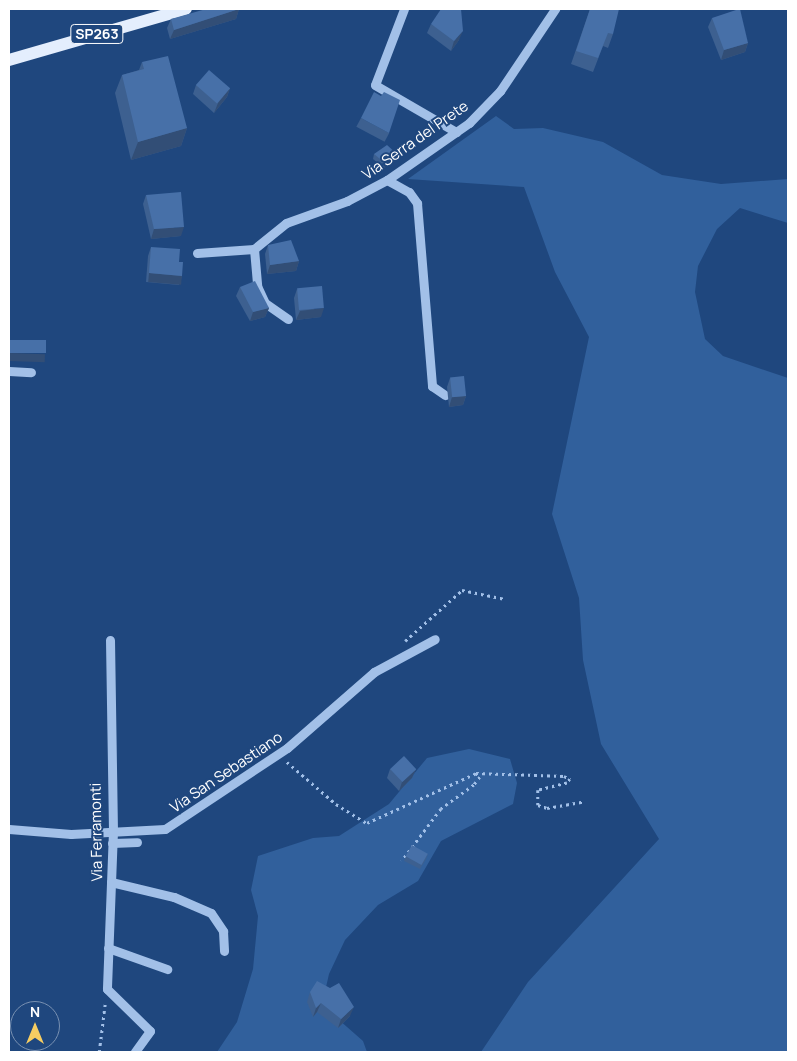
<!DOCTYPE html>
<html>
<head>
<meta charset="utf-8">
<style>
	body { margin:0 }
	#map { position:relative; width:797px; height:1061px; overflow:hidden; background:#1f477e; font-family:Manrope,sans-serif }
	div>[style] { position:absolute }
	.green>* { inset:0; background:#31609c }
	.path>* { height:2.5px; margin-top:-1.25px; transform-origin:0; background:repeating-linear-gradient(90deg,#a2c0e8 0 2.5px,transparent 0 6.5px) }
	.minor>* { height:9px; margin:-4.5px; padding:0 4.5px; transform-origin:4.5px; border-radius:4.5px; background:#a2c0e8 }
	.major>* { height:12px; margin:-6px; padding:0 6px; transform-origin:6px; border-radius:6px; background:#e4eefd }
	.wall>* { inset:0; background:#3d6090; transform-origin:0 0 }
	.shaded-wall>* { inset:0; background:#324e76; transform-origin:0 0 }
	.building>* { inset:0; background:#4770a8; transform-origin:0 0 }
	span { translate:-50% -50%; white-space:nowrap; text-align:center; line-height:1.15; -webkit-text-stroke:4px #1f477e; paint-order:stroke }
	.shield-label span { padding:1px 4px; background:#1f477e; border:1px solid; border-radius:4px; -webkit-text-stroke-width:0 }
	.shield-label { font-size:14px; color:#fff; font-weight:700 }
	.street-label { font-size:15px; color:#fff }
	.frame { position:absolute; inset:0; border:10px solid #fff; pointer-events:none }
	.north { position:absolute; left:10px; top:1001px; width:50px; height:50px; box-sizing:border-box; background:#1f477e; border:1px solid #7991b2; border-radius:50%; rotate:0deg; font-size:14px; font-weight:700; line-height:20px; text-align:center; color:#fff }
	.north::after { content:''; display:block; margin:auto; width:18px; height:22px; background:#f6cd62; clip-path:polygon(50% 0,100% 100%,50% 72%,0 100%) }
</style>
</head>
<body>
<div id="map">
	<div class="green">
		<div style="clip-path:polygon(496px 116px,514px 129px,543px 128px,603px 142px,662px 175px,721px 184px,788px 179px,788px 223px,740px 208px,717px 229px,698px 266px,695px 292px,705px 339px,723px 356px,788px 378px,788px 1052px,481px 1052px,528px 982px,659px 839px,601px 744px,583px 660px,579px 598px,552px 514px,589px 337px,555px 272px,524px 187px,408px 179px)"></div>
		<div style="clip-path:polygon(469px 749px,510px 759px,517px 783px,513px 804px,441px 841px,418px 881px,378px 905px,345px 940px,329px 974px,322px 1005px,363px 1041px,367px 1052px,217px 1052px,237px 1022px,253px 969px,258px 916px,251px 890px,258px 856px,313px 838px,339px 836px,389px 804px,427px 758px)"></div>
	</div>
	<div class="path">
		<div style="left:405px;top:641px;width:76px;rotate:-41.8deg"></div>
		<div style="left:462px;top:590px;width:44px;rotate:11.8deg"></div>
		<div style="left:287px;top:762px;width:65px;rotate:40.6deg"></div>
		<div style="left:336px;top:804px;width:36px;rotate:32deg"></div>
		<div style="left:367px;top:823px;width:120px;rotate:-24.6deg"></div>
		<div style="left:476px;top:773px;width:6px;rotate:45deg"></div>
		<div style="left:480px;top:777px;width:10px;rotate:127deg"></div>
		<div style="left:474px;top:785px;width:41px;rotate:144deg"></div>
		<div style="left:441px;top:809px;width:65px;rotate:126.9deg"></div>
		<div style="left:476px;top:773px;width:88px;rotate:2deg"></div>
		<div style="left:564px;top:776px;width:7px;rotate:27deg"></div>
		<div style="left:570px;top:779px;width:5px;rotate:127deg"></div>
		<div style="left:567px;top:783px;width:30px;rotate:166deg"></div>
		<div style="left:538px;top:790px;width:15px;rotate:90deg"></div>
		<div style="left:538px;top:805px;width:9px;rotate:18deg"></div>
		<div style="left:547px;top:808px;width:36px;rotate:-10deg"></div>
		<div style="left:99px;top:1052px;width:48px;rotate:-82.9deg"></div>
	</div>
	<div class="minor">
		<div style="left:404px;top:9px;width:81px;rotate:110.9deg"></div>
		<div style="left:375px;top:85px;width:94px;rotate:30.1deg"></div>
		<div style="left:387px;top:180px;width:25px;rotate:29deg"></div>
		<div style="left:409px;top:192px;width:14px;rotate:54deg"></div>
		<div style="left:417px;top:203px;width:184px;rotate:85.3deg"></div>
		<div style="left:432px;top:386px;width:16px;rotate:35deg"></div>
		<div style="left:254px;top:249px;width:41px;rotate:-39.1deg"></div>
		<div style="left:286px;top:223px;width:65px;rotate:-19.8deg"></div>
		<div style="left:347px;top:201px;width:45px;rotate:-27.7deg"></div>
		<div style="left:387px;top:180px;width:100px;rotate:-34.8deg"></div>
		<div style="left:469px;top:123px;width:45px;rotate:-45.9deg"></div>
		<div style="left:500px;top:91px;width:99px;rotate:-56.1deg"></div>
		<div style="left:254px;top:249px;width:37px;rotate:85deg"></div>
		<div style="left:257px;top:286px;width:19px;rotate:65deg"></div>
		<div style="left:265px;top:303px;width:28px;rotate:35deg"></div>
		<div style="left:197px;top:253px;width:57px;rotate:-4deg"></div>
		<div style="left:9px;top:371px;width:22px;rotate:3deg"></div>
		<div style="left:110px;top:640px;width:191px;rotate:89.1deg"></div>
		<div style="left:113px;top:831px;width:158px;rotate:92.2deg"></div>
		<div style="left:107px;top:989px;width:60px;rotate:44.3deg"></div>
		<div style="left:150px;top:1031px;width:26px;rotate:126deg"></div>
		<div style="left:9px;top:829px;width:62px;rotate:4.6deg"></div>
		<div style="left:71px;top:834px;width:94px;rotate:-3deg"></div>
		<div style="left:165px;top:829px;width:146px;rotate:-33.6deg"></div>
		<div style="left:287px;top:748px;width:116px;rotate:-41.1deg"></div>
		<div style="left:374px;top:672px;width:69px;rotate:-28.4deg"></div>
		<div style="left:112px;top:843px;width:25px;rotate:-2deg"></div>
		<div style="left:111px;top:882px;width:65px;rotate:13.4deg"></div>
		<div style="left:174px;top:897px;width:40px;rotate:23.4deg"></div>
		<div style="left:211px;top:913px;width:22px;rotate:56deg"></div>
		<div style="left:223px;top:931px;width:20px;rotate:87deg"></div>
		<div style="left:108px;top:948px;width:63px;rotate:19.6deg"></div>
	</div>
	<div class="major">
		<div style="left:9px;top:60px;width:184px;rotate:-16.1deg"></div>
	</div>
	<div class="wall">
		<div style="clip-path:polygon(239px 9px,236px 19px,170px 39px,167px 28px,171px 19px)"></div>
		<div style="clip-path:polygon(590px 9px,613px 34px,608px 48px,603px 46px,593px 72px,571px 64px)"></div>
		<div style="clip-path:polygon(712px 18px,748px 43px,745px 52px,721px 60px,708px 27px)"></div>
		<div style="clip-path:polygon(431px 24px,459px 40px,451px 51px,427px 33px)"></div>
		<div style="clip-path:polygon(142px 62px,187px 128px,181px 146px,131px 160px,115px 93px,122px 75px,139px 70px)"></div>
		<div style="clip-path:polygon(196px 85px,230px 88px,227px 97px,214px 113px,193px 94px)"></div>
		<div style="left:361px;top:118px;width:32px;height:10px;rotate:28deg"></div>
		<div style="clip-path:polygon(374px 154px,398px 155px,397px 160px,384px 168px,373px 159px)"></div>
		<div style="clip-path:polygon(146px 195px,181px 236px,151px 239px,143px 204px)"></div>
		<div style="clip-path:polygon(268px 245px,299px 261px,296px 271px,267px 274px,265px 254px)"></div>
		<div style="clip-path:polygon(151px 247px,179px 262px,182px 276px,179px 285px,146px 282px,148px 256px)"></div>
		<div style="clip-path:polygon(240px 287px,269px 308px,265px 317px,250px 321px,236px 296px)"></div>
		<div style="clip-path:polygon(297px 289px,321px 317px,296px 320px,294px 298px)"></div>
		<div style="clip-path:polygon(450px 378px,466px 396px,463px 405px,449px 407px,447px 387px)"></div>
		<div style="clip-path:polygon(390px 769px,416px 769px,412px 778px,399px 791px,387px 778px)"></div>
		<div style="clip-path:polygon(428px 854px,426px 859px,420px 869px,404px 861px,406px 856px)"></div>
		<div style="clip-path:polygon(310px 992px,350px 1016px,338px 1028px,317px 1012px,313px 1017px,307px 1002px)"></div>
	</div>
	<div class="shaded-wall">
		<div style="clip-path:polygon(239px 9px,236px 19px,170px 39px,174px 30px)"></div>
		<div style="clip-path:polygon(463px 31px,459px 40px,451px 51px,454px 41px)"></div>
		<div style="clip-path:polygon(748px 43px,745px 52px,721px 60px,724px 50px)"></div>
		<div style="clip-path:polygon(230px 88px,227px 97px,214px 113px,218px 103px)"></div>
		<div style="clip-path:polygon(187px 128px,181px 146px,131px 160px,138px 142px)"></div>
		<div style="clip-path:polygon(398px 155px,397px 160px,384px 168px,385px 163px)"></div>
		<div style="clip-path:polygon(184px 227px,181px 236px,151px 239px,154px 229px)"></div>
		<div style="clip-path:polygon(299px 261px,296px 271px,267px 274px,270px 265px)"></div>
		<div style="left:149px;top:273px;width:33px;height:9px;rotate:5deg"></div>
		<div style="clip-path:polygon(269px 308px,265px 317px,250px 321px,253px 312px)"></div>
		<div style="clip-path:polygon(324px 308px,321px 317px,296px 320px,300px 311px)"></div>
		<div style="left:9px;top:353px;width:36px;height:8px;rotate:2deg"></div>
		<div style="clip-path:polygon(466px 396px,463px 405px,449px 407px,452px 397px)"></div>
		<div style="clip-path:polygon(416px 769px,412px 778px,399px 791px,402px 782px)"></div>
		<div style="clip-path:polygon(321px 1003px,317px 1012px,313px 1017px,316px 1008px)"></div>
		<div style="clip-path:polygon(354px 1007px,350px 1016px,338px 1028px,341px 1019px)"></div>
	</div>
	<div class="building">
		<div style="clip-path:polygon(206px 9px,239px 9px,174px 30px,171px 19px)"></div>
		<div style="clip-path:polygon(441px 9px,461px 9px,463px 31px,454px 41px,431px 24px)"></div>
		<div style="clip-path:polygon(590px 9px,619px 9px,613px 34px,608px 33px,598px 58px,576px 51px)"></div>
		<div style="clip-path:polygon(739px 9px,740px 9px,748px 43px,724px 50px,712px 18px)"></div>
		<div style="clip-path:polygon(168px 56px,187px 128px,138px 142px,122px 75px,144px 69px,142px 62px)"></div>
		<div style="left:209px;top:70px;width:28px;height:20px;rotate:41deg"></div>
		<div style="clip-path:polygon(374px 92px,381px 96px,384px 92px,400px 100px,389px 133px,361px 118px)"></div>
		<div style="clip-path:polygon(387px 145px,398px 155px,385px 163px,374px 154px)"></div>
		<div style="clip-path:polygon(181px 192px,184px 227px,154px 229px,146px 195px)"></div>
		<div style="clip-path:polygon(291px 240px,299px 261px,270px 265px,268px 245px)"></div>
		<div style="clip-path:polygon(151px 247px,180px 249px,179px 262px,183px 262px,182px 276px,149px 273px)"></div>
		<div style="clip-path:polygon(255px 281px,269px 308px,253px 312px,240px 287px)"></div>
		<div style="left:322px;top:286px;width:22px;height:25px;rotate:85deg"></div>
		<div style="left:9px;top:340px;width:37px;height:13px"></div>
		<div style="left:464px;top:376px;width:20px;height:14px;rotate:84deg"></div>
		<div style="left:404px;top:756px;width:18px;height:19px;rotate:47deg"></div>
		<div style="left:412px;top:845px;width:18px;height:13px;rotate:29deg"></div>
		<div style="clip-path:polygon(317px 981px,330px 988px,339px 983px,354px 1007px,341px 1019px,321px 1003px,316px 1008px,310px 992px)"></div>
	</div>
	<div class="shield-label">
		<span style="left:97px;top:34px">SP263</span>
	</div>
	<div class="street-label">
		<span style="left:415px;top:140px;rotate:-35deg">Via Serra del Prete</span>
		<span style="left:226px;top:772px;rotate:-34deg">Via San Sebastiano</span>
		<span style="left:96px;top:832px;rotate:-91deg">Via Ferramonti</span>
	</div>
	<div class="frame"></div>
	<div class="north">N</div>
</div>
</body>
</html>
